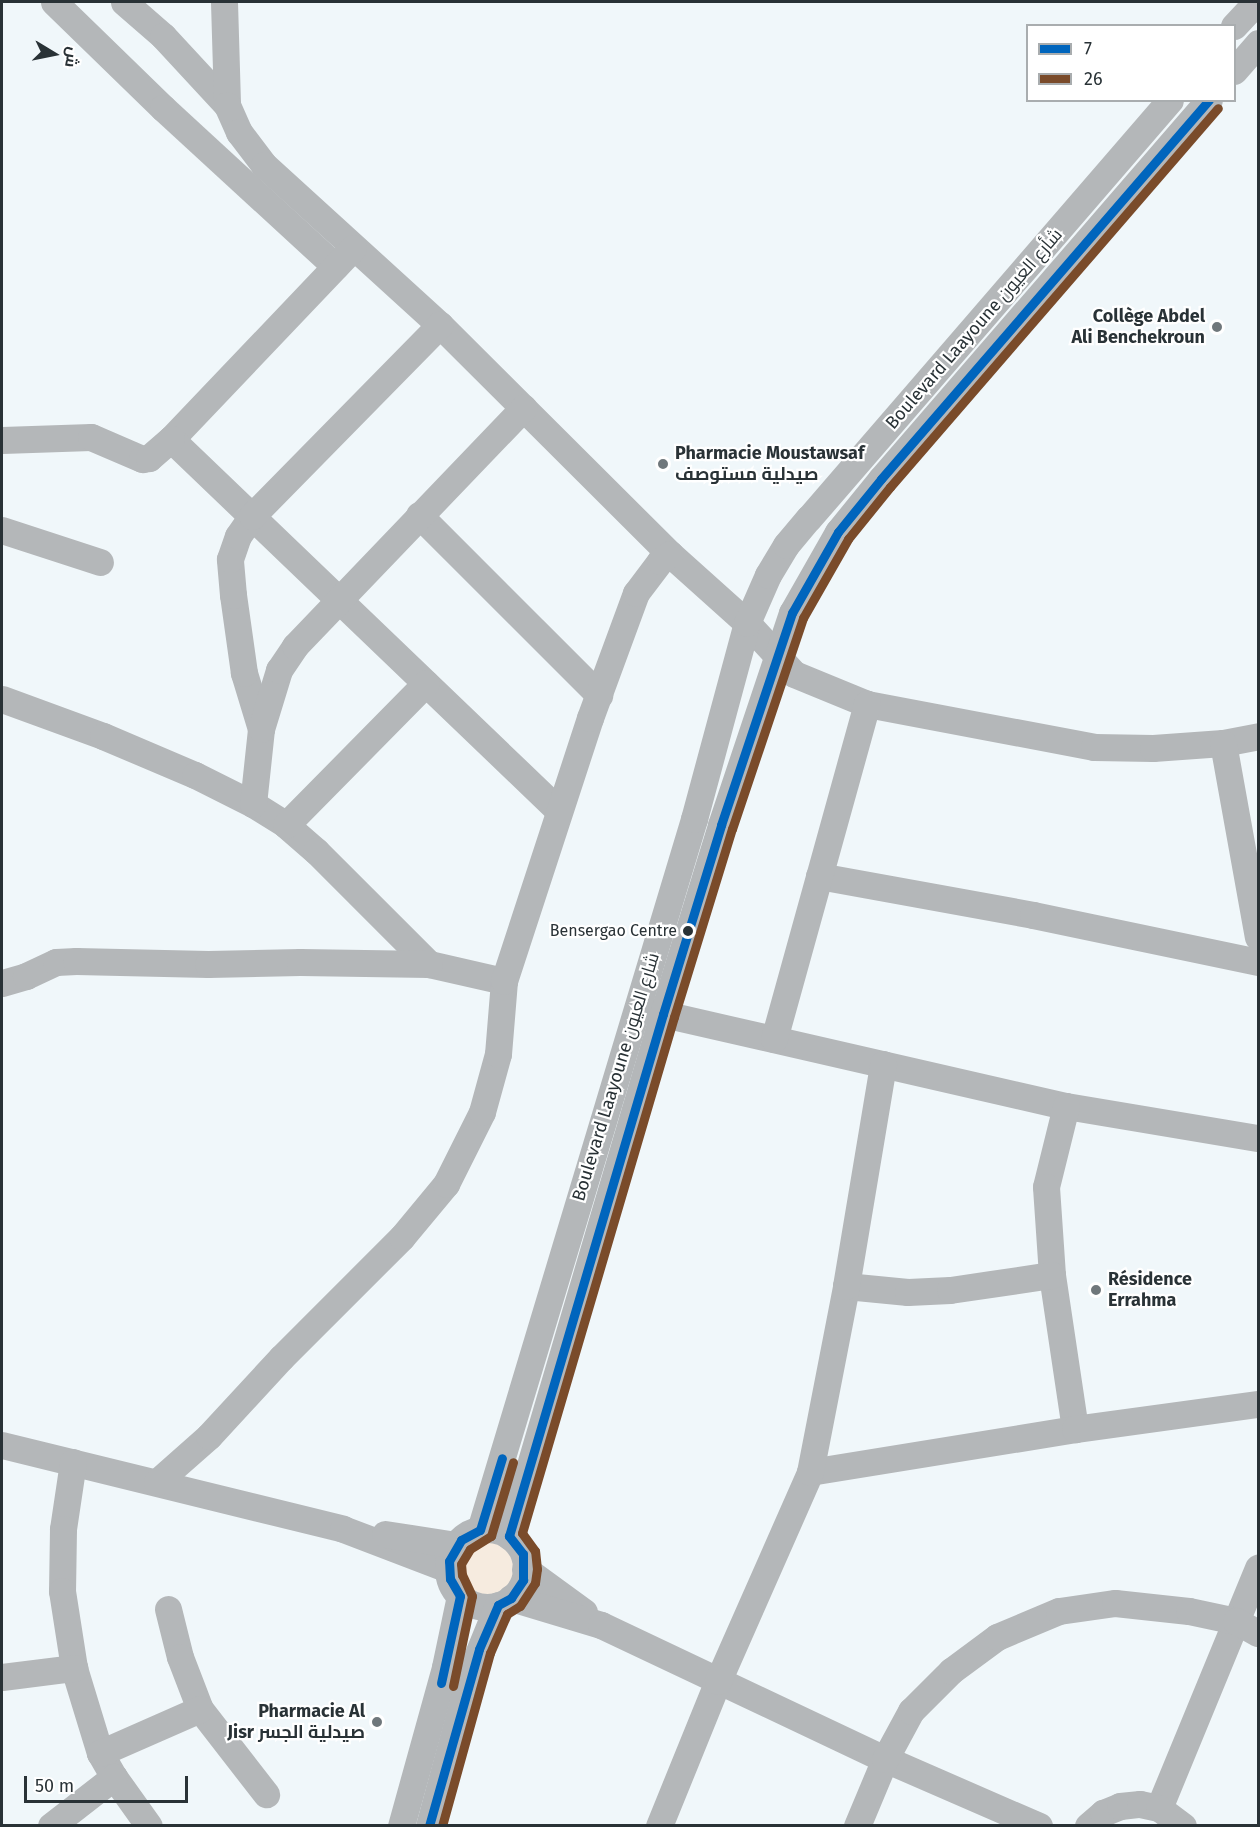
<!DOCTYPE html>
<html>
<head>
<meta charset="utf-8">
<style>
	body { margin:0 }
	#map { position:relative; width:1260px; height:1827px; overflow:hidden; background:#f0f7fa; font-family:"Fira Sans",Cairo,sans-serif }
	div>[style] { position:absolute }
	.green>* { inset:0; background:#f6ebdf }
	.round { border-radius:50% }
	.minor>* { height:27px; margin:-13.5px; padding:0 13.5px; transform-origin:13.5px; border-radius:13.5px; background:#b4b7b9 }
	.minor>.ring { margin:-13.5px; padding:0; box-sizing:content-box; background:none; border:27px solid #b4b7b9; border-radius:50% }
	.bus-1>* { height:9px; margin:-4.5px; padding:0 4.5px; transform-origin:4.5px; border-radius:4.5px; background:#0065bd }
	.bus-2>* { height:9px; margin:-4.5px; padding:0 4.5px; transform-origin:4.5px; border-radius:4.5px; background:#7a4b2a }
	.dots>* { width:16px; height:16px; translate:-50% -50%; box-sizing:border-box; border:3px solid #fff; border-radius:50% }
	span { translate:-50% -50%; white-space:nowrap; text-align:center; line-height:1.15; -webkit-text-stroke:4.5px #fff; paint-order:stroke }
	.bus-label { font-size:16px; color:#293236 }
	.right { translate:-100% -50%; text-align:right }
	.poi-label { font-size:18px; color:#293236; font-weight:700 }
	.left { translate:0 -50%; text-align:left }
	.street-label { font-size:18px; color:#293236 }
	.frame { position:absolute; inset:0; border:3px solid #293236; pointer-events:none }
	.legend { position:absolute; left:1026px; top:24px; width:210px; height:78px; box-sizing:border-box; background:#fff; border:2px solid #a9adaf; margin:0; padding:8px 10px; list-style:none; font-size:18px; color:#293236 }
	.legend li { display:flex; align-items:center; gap:12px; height:30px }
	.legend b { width:30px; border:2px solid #a9adaf }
	.north { position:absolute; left:24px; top:24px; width:60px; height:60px; -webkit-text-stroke:4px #fff; paint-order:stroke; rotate:100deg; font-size:16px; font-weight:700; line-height:24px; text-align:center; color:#293236 }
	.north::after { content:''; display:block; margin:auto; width:21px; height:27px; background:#293236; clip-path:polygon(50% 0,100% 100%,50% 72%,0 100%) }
	.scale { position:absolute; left:24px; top:1776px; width:164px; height:27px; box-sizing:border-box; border:3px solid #293236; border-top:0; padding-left:8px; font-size:18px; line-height:21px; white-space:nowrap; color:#293236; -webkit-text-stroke:4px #fff; paint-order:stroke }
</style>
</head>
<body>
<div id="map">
	<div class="green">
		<div class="round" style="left:456px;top:1534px;width:64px;height:64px"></div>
	</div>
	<div class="minor">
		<div style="left:54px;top:2px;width:152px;rotate:44.2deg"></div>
		<div style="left:163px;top:108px;width:234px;rotate:42.6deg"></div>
		<div style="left:124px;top:2px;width:52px;rotate:41.1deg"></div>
		<div style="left:163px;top:36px;width:94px;rotate:47.2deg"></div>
		<div style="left:224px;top:2px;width:103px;rotate:88.3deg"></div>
		<div style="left:227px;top:105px;width:30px;rotate:66deg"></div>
		<div style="left:239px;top:132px;width:41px;rotate:52.9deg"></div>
		<div style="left:264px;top:165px;width:238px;rotate:42.3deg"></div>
		<div style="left:440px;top:325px;width:325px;rotate:44.9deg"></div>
		<div style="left:670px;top:554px;width:103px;rotate:41.9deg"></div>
		<div style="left:747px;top:623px;width:69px;rotate:47.3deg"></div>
		<div style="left:794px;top:674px;width:79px;rotate:22.3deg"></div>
		<div style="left:867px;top:704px;width:231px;rotate:10.7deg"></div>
		<div style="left:1094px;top:747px;width:59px;rotate:1deg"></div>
		<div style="left:1153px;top:748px;width:70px;rotate:-4.1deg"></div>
		<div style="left:1223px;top:743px;width:36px;rotate:-11deg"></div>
		<div style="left:1234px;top:26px;width:33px;rotate:-47deg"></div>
		<div style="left:1234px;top:71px;width:37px;rotate:-49deg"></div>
		<div style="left:353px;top:248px;width:264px;rotate:133.6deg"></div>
		<div style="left:171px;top:439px;width:536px;rotate:43.79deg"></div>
		<div style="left:2px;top:440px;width:89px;rotate:-1.9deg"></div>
		<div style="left:91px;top:437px;width:56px;rotate:23.3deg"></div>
		<div style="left:142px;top:459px;width:7px;rotate:-8deg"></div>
		<div style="left:149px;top:458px;width:29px;rotate:-41deg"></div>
		<div style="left:419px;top:515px;width:255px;rotate:45deg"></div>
		<div style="left:2px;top:530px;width:103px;rotate:18.1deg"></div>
		<div style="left:2px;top:699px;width:108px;rotate:20.1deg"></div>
		<div style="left:103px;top:736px;width:100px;rotate:23deg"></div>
		<div style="left:195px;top:775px;width:65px;rotate:26.6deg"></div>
		<div style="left:253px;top:804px;width:39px;rotate:32deg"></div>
		<div style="left:286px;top:825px;width:40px;rotate:41deg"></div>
		<div style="left:316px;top:851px;width:160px;rotate:45deg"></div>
		<div style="left:429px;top:964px;width:77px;rotate:12.8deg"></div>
		<div style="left:261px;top:729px;width:59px;rotate:-106.9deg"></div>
		<div style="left:244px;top:673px;width:79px;rotate:-98deg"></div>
		<div style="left:233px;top:595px;width:36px;rotate:-95deg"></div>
		<div style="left:230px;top:559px;width:24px;rotate:-71deg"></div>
		<div style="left:238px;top:536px;width:24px;rotate:-55deg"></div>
		<div style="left:252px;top:516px;width:268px;rotate:-45.5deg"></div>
		<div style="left:1223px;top:743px;width:197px;rotate:79.8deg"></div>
		<div style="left:253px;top:804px;width:75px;rotate:-83.9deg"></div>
		<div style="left:261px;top:729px;width:62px;rotate:-73deg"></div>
		<div style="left:279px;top:670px;width:29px;rotate:-56deg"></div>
		<div style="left:295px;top:646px;width:330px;rotate:-46.2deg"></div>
		<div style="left:286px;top:825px;width:199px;rotate:-45.4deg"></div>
		<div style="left:819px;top:876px;width:218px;rotate:10.3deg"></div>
		<div style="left:1033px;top:915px;width:230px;rotate:11.8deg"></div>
		<div style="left:2px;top:983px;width:25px;rotate:-16deg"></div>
		<div style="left:26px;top:976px;width:33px;rotate:-25deg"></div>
		<div style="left:56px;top:962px;width:20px;rotate:-3deg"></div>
		<div style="left:76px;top:961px;width:132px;rotate:1.3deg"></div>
		<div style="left:208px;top:964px;width:92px;rotate:-1.2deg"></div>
		<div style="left:300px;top:962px;width:129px;rotate:0.9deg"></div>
		<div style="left:646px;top:1010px;width:431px;rotate:12.9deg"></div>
		<div style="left:1066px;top:1106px;width:195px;rotate:9.5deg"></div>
		<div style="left:774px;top:1039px;width:348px;rotate:-74.5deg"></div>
		<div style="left:1066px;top:1106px;width:83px;rotate:103.9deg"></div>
		<div style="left:1046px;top:1187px;width:88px;rotate:86.1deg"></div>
		<div style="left:1052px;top:1275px;width:156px;rotate:81.5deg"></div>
		<div style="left:846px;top:1286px;width:62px;rotate:5.5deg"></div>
		<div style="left:908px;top:1292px;width:42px;rotate:-2.7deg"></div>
		<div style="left:950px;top:1290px;width:103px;rotate:-8.4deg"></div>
		<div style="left:2px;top:1445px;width:351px;rotate:13.8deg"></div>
		<div style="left:343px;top:1529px;width:112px;rotate:20.9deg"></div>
		<div style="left:73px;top:1462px;width:68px;rotate:98.5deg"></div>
		<div style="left:63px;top:1529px;width:62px;rotate:90.9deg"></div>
		<div style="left:62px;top:1591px;width:78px;rotate:81.1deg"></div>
		<div style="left:74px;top:1668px;width:89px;rotate:73deg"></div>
		<div style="left:100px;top:1753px;width:28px;rotate:60deg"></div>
		<div style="left:114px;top:1777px;width:60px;rotate:54.5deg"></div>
		<div style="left:810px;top:1472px;width:268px;rotate:-9.2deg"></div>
		<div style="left:1075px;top:1429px;width:185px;rotate:-7.8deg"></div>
		<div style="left:157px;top:1482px;width:69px;rotate:-41.5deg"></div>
		<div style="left:209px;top:1436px;width:106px;rotate:-47.3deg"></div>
		<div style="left:281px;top:1358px;width:171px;rotate:-45deg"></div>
		<div style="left:402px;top:1237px;width:69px;rotate:-50.3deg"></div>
		<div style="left:446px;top:1184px;width:80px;rotate:-63.4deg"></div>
		<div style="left:482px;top:1112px;width:60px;rotate:-74.6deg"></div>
		<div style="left:498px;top:1054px;width:73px;rotate:-85.3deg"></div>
		<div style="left:504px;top:981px;width:277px;rotate:-71.9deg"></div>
		<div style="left:590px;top:718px;width:133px;rotate:-69.8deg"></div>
		<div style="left:636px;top:593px;width:40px;rotate:-53deg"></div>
		<div style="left:660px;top:561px;width:12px;rotate:-35deg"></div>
		<div class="ring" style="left:448px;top:1529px;width:51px;height:51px"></div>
		<div style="left:480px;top:1530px;width:743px;rotate:-73.25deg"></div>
		<div style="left:694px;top:819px;width:203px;rotate:-74.9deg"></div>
		<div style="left:747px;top:623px;width:52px;rotate:-66.4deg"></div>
		<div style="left:768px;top:575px;width:35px;rotate:-59deg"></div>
		<div style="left:786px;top:545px;width:35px;rotate:-50deg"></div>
		<div style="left:809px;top:518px;width:552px;rotate:-49.18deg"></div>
		<div style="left:385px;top:1534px;width:72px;rotate:8.8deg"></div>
		<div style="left:509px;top:1536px;width:544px;rotate:-73.56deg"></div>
		<div style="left:663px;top:1014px;width:198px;rotate:-72.9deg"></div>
		<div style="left:721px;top:825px;width:224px;rotate:-71.5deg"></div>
		<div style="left:792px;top:613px;width:93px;rotate:-60.4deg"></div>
		<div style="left:838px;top:532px;width:68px;rotate:-50.9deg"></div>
		<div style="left:881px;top:479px;width:501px;rotate:-49.13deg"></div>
		<div style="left:525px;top:1569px;width:73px;rotate:36.1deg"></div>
		<div style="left:511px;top:1598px;width:94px;rotate:16.7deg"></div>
		<div style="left:601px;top:1625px;width:314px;rotate:25.3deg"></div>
		<div style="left:885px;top:1759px;width:168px;rotate:23.5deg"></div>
		<div style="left:168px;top:1609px;width:49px;rotate:76deg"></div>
		<div style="left:180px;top:1657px;width:56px;rotate:69deg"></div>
		<div style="left:200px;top:1709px;width:108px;rotate:52.2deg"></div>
		<div style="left:2px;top:1677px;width:73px;rotate:-7.1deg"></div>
		<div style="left:100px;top:1753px;width:109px;rotate:-23.7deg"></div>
		<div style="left:1159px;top:1808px;width:260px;rotate:-67.6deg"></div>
		<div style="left:51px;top:1826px;width:80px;rotate:-37.9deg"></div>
		<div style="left:401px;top:1826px;width:165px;rotate:-74.5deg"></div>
		<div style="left:445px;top:1667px;width:73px;rotate:-78.1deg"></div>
		<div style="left:429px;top:1826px;width:161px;rotate:-74.8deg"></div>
		<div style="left:471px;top:1671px;width:71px;rotate:-67.8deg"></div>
		<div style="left:659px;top:1826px;width:157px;rotate:-67.9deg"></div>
		<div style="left:718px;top:1681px;width:228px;rotate:-66.2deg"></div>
		<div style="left:810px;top:1472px;width:189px;rotate:-79deg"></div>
		<div style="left:846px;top:1286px;width:225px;rotate:-80.5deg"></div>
		<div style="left:857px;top:1826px;width:73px;rotate:-67.3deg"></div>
		<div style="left:885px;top:1759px;width:55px;rotate:-61.6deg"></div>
		<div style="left:911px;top:1711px;width:57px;rotate:-45deg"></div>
		<div style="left:951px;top:1671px;width:57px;rotate:-36.5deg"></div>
		<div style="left:997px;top:1637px;width:67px;rotate:-22.8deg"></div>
		<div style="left:1059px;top:1611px;width:57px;rotate:-8.1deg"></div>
		<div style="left:1115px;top:1603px;width:74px;rotate:6.2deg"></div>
		<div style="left:1189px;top:1611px;width:48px;rotate:12deg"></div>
		<div style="left:1236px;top:1621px;width:25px;rotate:29deg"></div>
		<div style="left:1088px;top:1826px;width:20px;rotate:-41deg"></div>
		<div style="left:1103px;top:1813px;width:18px;rotate:-22deg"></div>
		<div style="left:1120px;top:1806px;width:20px;rotate:-6deg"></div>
		<div style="left:1140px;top:1804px;width:19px;rotate:12deg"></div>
		<div style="left:1159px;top:1808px;width:30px;rotate:37deg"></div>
	</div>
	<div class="bus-1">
		<div style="left:441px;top:1683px;width:89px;rotate:-77.7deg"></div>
		<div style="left:460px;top:1596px;width:20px;rotate:-120deg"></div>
		<div style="left:450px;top:1579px;width:18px;rotate:-93deg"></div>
		<div style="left:449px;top:1561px;width:24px;rotate:-60deg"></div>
		<div style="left:461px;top:1540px;width:21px;rotate:-28deg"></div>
		<div style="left:480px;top:1530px;width:75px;rotate:-73deg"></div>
		<div style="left:429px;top:1826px;width:184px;rotate:-74.2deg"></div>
		<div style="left:479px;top:1649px;width:48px;rotate:-66.6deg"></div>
		<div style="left:498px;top:1605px;width:15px;rotate:-28deg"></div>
		<div style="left:511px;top:1598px;width:22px;rotate:-56deg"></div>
		<div style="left:523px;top:1580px;width:26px;rotate:-90deg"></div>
		<div style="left:523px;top:1554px;width:23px;rotate:-128deg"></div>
		<div style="left:509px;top:1536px;width:544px;rotate:-73.56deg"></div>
		<div style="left:663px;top:1014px;width:198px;rotate:-72.9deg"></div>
		<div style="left:721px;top:825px;width:224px;rotate:-71.5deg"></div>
		<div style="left:792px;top:613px;width:93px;rotate:-60.4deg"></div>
		<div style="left:838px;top:532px;width:68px;rotate:-50.9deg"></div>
		<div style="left:881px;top:479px;width:501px;rotate:-49.13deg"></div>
	</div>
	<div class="bus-2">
		<div style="left:453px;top:1686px;width:92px;rotate:-78.1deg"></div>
		<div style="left:472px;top:1596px;width:23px;rotate:-115deg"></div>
		<div style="left:462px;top:1575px;width:11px;rotate:-95deg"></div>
		<div style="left:461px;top:1564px;width:17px;rotate:-59deg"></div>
		<div style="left:470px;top:1549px;width:25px;rotate:-32deg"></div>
		<div style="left:491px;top:1536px;width:77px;rotate:-73.4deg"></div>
		<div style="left:442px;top:1826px;width:180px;rotate:-74.5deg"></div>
		<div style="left:490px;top:1653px;width:43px;rotate:-66.4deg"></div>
		<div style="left:507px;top:1614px;width:15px;rotate:-32deg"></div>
		<div style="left:520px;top:1606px;width:27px;rotate:-57deg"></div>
		<div style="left:535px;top:1583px;width:14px;rotate:-82deg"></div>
		<div style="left:537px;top:1569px;width:18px;rotate:-96deg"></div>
		<div style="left:535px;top:1551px;width:22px;rotate:-126deg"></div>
		<div style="left:522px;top:1533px;width:538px;rotate:-73.59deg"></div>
		<div style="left:674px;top:1017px;width:197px;rotate:-72.9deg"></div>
		<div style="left:732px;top:829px;width:223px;rotate:-71.4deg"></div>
		<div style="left:803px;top:618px;width:91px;rotate:-60.3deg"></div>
		<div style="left:848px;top:539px;width:67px;rotate:-51.1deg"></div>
		<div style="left:890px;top:487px;width:501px;rotate:-49.13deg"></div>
	</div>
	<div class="dots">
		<div style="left:1217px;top:327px;background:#6f777b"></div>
		<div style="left:663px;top:464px;background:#6f777b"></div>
		<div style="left:688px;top:931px;background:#293236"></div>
		<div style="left:1096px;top:1290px;background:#6f777b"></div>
		<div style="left:377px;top:1722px;background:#6f777b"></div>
	</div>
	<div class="bus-label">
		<span class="right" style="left:677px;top:931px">Bensergao Centre</span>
	</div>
	<div class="poi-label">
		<span class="right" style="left:1205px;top:327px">Collège Abdel<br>Ali Benchekroun</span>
		<span class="left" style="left:675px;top:464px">Pharmacie Moustawsaf<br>صيدلية مستوصف</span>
		<span class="left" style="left:1108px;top:1290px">Résidence<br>Errahma</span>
		<span class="right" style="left:365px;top:1722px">Pharmacie Al<br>Jisr صيدلية الجسر</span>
	</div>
	<div class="street-label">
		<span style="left:974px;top:329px;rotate:-49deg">Boulevard Laayoune شأرع العيون</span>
		<span style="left:616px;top:1077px;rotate:-73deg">Boulevard Laayoune شارع العيون</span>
	</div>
	<div class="frame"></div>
	<ul class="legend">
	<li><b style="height:8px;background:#0065bd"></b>7</li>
	<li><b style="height:8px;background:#7a4b2a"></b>26</li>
	</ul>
	<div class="north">ش</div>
	<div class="scale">50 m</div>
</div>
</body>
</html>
